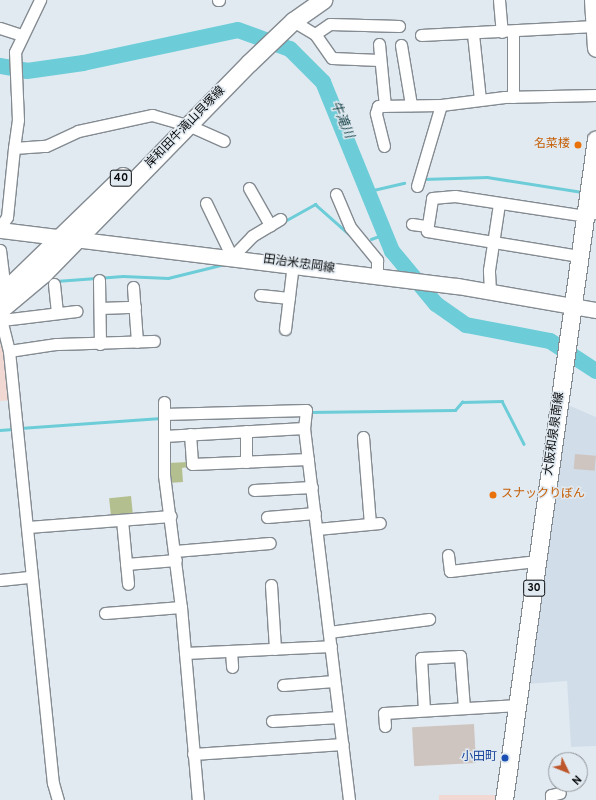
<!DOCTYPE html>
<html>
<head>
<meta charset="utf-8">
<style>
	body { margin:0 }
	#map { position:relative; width:596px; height:800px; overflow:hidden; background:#e2eaf1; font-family:Overpass,"Noto Sans JP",sans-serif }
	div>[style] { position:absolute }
	.commercial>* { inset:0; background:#f2d8d3; transform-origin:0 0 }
	.built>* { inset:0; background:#d1deea }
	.green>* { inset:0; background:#b4bf8f; transform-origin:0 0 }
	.stream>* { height:2.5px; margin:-1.25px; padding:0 1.25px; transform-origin:1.25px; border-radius:1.25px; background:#6ccdd8 }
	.river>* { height:16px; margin:-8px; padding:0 8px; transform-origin:8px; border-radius:8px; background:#6ccdd8 }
	.building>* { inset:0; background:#cfc5c0; transform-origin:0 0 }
	.roads { filter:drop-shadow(1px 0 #848b91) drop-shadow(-1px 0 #848b91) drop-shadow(0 1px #848b91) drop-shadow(0 -1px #848b91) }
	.street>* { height:11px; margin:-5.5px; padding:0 5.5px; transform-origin:5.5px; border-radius:5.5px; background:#fff }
	.secondary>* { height:15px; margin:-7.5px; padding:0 7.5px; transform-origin:7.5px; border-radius:7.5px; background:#fff }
	.primary>* { height:17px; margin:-8.5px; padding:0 8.5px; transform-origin:8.5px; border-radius:8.5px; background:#fff }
	.dots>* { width:11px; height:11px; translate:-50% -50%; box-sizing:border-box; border:2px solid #e2eaf1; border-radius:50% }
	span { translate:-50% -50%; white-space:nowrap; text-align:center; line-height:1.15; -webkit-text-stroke:3px #e2eaf1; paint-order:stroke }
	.shield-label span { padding:1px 3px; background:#e2eaf1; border:1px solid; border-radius:3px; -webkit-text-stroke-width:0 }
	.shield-label { font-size:11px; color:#090c0e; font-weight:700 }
	.street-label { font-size:12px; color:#090c0e }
	.food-label { font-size:12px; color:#c56008 }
	.right { translate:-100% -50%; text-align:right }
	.left { translate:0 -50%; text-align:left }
	.transit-label { font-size:12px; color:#164399 }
	.water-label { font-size:13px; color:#154247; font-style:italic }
	.north { position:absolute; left:548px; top:752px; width:40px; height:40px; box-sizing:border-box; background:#e2eaf1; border:1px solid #8b9196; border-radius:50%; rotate:133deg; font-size:11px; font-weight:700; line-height:16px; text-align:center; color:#090c0e }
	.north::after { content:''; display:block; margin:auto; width:14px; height:18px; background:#bd562a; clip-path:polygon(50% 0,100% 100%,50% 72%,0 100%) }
</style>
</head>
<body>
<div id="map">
	<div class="commercial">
		<div style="clip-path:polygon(0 343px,9px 369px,12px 400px,0 401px)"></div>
		<div style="left:439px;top:795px;width:57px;height:5px"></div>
	</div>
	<div class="built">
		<div style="clip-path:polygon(568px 405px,596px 417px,596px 746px,571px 747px,567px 681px,528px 684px)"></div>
	</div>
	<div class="green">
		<div style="clip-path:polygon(188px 462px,188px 467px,182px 468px,183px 482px,169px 483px,168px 463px)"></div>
		<div style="left:131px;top:496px;width:19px;height:22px;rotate:84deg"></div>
	</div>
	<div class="stream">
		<div style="left:423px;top:179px;width:64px;rotate:-1.8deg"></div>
		<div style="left:487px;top:177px;width:96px;rotate:9deg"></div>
		<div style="left:369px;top:191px;width:36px;rotate:-13deg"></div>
		<div style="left:283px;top:222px;width:37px;rotate:-29deg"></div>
		<div style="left:315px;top:204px;width:47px;rotate:41.5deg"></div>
		<div style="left:371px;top:239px;width:15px;rotate:-20deg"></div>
		<div style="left:56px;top:281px;width:67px;rotate:-4.3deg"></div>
		<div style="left:123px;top:276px;width:45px;rotate:2.5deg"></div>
		<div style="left:168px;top:278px;width:59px;rotate:-13.8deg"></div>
		<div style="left:309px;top:412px;width:146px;rotate:-0.8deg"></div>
		<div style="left:455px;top:410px;width:11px;rotate:-49deg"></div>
		<div style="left:462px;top:402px;width:40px;rotate:-1.4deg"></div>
		<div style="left:502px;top:401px;width:48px;rotate:62.9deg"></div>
		<div style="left:206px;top:418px;width:27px;rotate:-2deg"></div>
		<div style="left:20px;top:428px;width:141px;rotate:-4.1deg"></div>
		<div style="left:0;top:430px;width:13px;rotate:-4deg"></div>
	</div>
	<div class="river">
		<div style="left:0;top:66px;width:27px;rotate:10deg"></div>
		<div style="left:27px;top:71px;width:57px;rotate:-8.1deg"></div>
		<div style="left:83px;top:63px;width:158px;rotate:-12deg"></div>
		<div style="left:238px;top:30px;width:55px;rotate:20.1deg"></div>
		<div style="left:290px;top:49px;width:47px;rotate:45deg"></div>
		<div style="left:323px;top:82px;width:183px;rotate:67.8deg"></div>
		<div style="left:392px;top:251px;width:69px;rotate:50.3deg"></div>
		<div style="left:436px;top:304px;width:37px;rotate:35deg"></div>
		<div style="left:466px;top:325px;width:86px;rotate:10.8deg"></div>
		<div style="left:550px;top:341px;width:55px;rotate:33.1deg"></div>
	</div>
	<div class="building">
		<div style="left:575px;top:454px;width:21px;height:15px;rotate:5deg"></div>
		<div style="left:474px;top:724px;width:39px;height:62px;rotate:87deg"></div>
	</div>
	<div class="roads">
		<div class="street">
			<div style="left:218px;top:0;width:1px"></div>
			<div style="left:499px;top:0;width:32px;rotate:85deg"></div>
			<div style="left:293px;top:21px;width:26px;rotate:31deg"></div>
			<div style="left:315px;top:34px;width:29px;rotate:55deg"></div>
			<div style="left:332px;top:58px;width:47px;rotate:2.4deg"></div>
			<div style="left:0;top:28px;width:23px;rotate:18deg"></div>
			<div style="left:315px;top:34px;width:18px;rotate:-34deg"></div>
			<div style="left:330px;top:24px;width:69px;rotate:1.7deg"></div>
			<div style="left:473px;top:34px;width:66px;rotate:83.9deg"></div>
			<div style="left:421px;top:35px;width:174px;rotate:-3deg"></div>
			<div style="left:379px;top:44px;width:62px;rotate:84.5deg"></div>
			<div style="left:401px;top:45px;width:61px;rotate:80.5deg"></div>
			<div style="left:513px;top:97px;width:65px;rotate:-90deg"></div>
			<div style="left:384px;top:146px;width:34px;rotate:-104deg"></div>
			<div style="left:376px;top:113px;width:7px;rotate:-74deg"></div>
			<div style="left:378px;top:106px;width:63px;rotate:-0.9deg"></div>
			<div style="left:441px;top:105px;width:64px;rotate:-7.2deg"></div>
			<div style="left:504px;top:97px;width:92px;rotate:-1.2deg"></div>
			<div style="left:14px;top:148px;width:28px;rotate:-82deg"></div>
			<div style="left:18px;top:120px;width:68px;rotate:-92.5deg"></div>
			<div style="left:15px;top:52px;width:58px;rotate:-64.3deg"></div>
			<div style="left:417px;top:186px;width:84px;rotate:-73.5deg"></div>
			<div style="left:249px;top:188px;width:43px;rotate:60.4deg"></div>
			<div style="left:336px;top:194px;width:36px;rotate:67deg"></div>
			<div style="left:350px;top:227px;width:43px;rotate:50.7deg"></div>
			<div style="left:377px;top:260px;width:16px;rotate:90deg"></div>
			<div style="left:206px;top:203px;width:60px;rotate:64.3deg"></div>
			<div style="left:232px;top:257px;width:29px;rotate:-46deg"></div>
			<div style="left:252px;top:236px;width:33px;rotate:-31deg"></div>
			<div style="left:412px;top:224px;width:15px;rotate:8deg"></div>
			<div style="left:0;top:227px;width:12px;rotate:-55deg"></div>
			<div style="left:7px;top:217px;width:69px;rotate:-84.2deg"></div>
			<div style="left:14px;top:148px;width:32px;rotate:-4deg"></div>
			<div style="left:46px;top:146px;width:35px;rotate:-25deg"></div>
			<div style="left:78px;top:131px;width:76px;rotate:-12.2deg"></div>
			<div style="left:152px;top:115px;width:37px;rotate:16deg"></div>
			<div style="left:188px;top:125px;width:39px;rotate:24deg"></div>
			<div style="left:0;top:250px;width:34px;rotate:83deg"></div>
			<div style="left:579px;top:256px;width:154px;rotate:-170.7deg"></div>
			<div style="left:427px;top:231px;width:33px;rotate:-81deg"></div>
			<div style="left:432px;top:198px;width:23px;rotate:-5deg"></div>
			<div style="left:455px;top:196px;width:125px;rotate:8.7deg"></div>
			<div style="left:579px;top:215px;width:17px;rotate:-7deg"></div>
			<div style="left:99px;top:280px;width:64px;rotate:89.1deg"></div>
			<div style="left:54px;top:284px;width:29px;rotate:84deg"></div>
			<div style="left:133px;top:287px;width:55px;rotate:85.8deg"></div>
			<div style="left:490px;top:291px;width:21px;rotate:-93deg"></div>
			<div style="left:489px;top:270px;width:67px;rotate:-81.4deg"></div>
			<div style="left:260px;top:295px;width:29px;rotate:6deg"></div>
			<div style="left:100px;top:308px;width:35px;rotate:-2deg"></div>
			<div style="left:0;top:315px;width:37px;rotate:76deg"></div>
			<div style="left:9px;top:351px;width:434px;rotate:84.2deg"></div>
			<div style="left:53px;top:783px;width:18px;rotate:74deg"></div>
			<div style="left:2px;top:320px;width:75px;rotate:-6.9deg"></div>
			<div style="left:285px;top:329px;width:65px;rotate:-83deg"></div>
			<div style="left:9px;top:351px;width:48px;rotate:-8.5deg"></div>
			<div style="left:56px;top:344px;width:98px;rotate:-1.8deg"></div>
			<div style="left:164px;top:402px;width:73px;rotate:90deg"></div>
			<div style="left:164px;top:475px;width:133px;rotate:82.7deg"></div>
			<div style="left:181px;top:607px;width:194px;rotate:85deg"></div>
			<div style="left:164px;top:414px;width:142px;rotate:-1.6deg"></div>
			<div style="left:306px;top:410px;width:18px;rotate:96deg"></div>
			<div style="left:304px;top:428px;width:375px;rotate:83.1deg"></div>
			<div style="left:246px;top:431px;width:31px;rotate:90deg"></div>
			<div style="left:190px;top:434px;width:30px;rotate:86deg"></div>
			<div style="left:192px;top:464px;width:116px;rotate:-2.5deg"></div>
			<div style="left:164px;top:436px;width:140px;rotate:-3.3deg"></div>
			<div style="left:363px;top:437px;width:87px;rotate:85.4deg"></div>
			<div style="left:254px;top:490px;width:58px;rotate:-3deg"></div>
			<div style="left:267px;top:517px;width:48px;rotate:-4.8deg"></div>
			<div style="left:122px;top:520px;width:64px;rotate:84.6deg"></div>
			<div style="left:28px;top:527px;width:143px;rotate:-4.4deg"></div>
			<div style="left:317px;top:529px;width:63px;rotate:-5.4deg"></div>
			<div style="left:175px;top:551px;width:95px;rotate:-4.8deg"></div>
			<div style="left:448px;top:555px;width:16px;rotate:83deg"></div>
			<div style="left:450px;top:571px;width:88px;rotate:-6.6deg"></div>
			<div style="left:126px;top:564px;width:50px;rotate:-4.6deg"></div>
			<div style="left:0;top:580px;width:31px;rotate:-6deg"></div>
			<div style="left:271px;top:585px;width:64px;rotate:86.4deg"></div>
			<div style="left:105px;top:613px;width:76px;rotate:-4.5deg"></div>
			<div style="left:329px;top:632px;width:101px;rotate:-7.4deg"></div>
			<div style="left:231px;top:651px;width:16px;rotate:86deg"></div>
			<div style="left:185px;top:653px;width:146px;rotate:-2.7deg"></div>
			<div style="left:283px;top:685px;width:51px;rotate:-4.5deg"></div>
			<div style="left:424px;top:710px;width:52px;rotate:-93.3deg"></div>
			<div style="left:421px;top:658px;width:39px;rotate:-3deg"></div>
			<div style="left:460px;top:656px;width:52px;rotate:85.6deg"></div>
			<div style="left:272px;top:721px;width:67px;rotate:-3.4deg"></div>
			<div style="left:385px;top:726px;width:13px;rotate:-94deg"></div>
			<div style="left:384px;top:713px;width:134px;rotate:-3.4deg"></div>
			<div style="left:193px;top:754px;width:150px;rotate:-3.8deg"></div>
			<div style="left:551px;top:800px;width:5px;rotate:-90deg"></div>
			<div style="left:551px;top:795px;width:9px;rotate:-13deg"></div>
		</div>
		<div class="secondary">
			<div style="left:0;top:230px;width:460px;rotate:7deg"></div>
			<div style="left:457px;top:286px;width:141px;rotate:9.8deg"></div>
		</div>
		<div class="primary">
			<div style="left:593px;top:0;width:48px;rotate:86.4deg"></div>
			<div style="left:0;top:295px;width:171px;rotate:-44.1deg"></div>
			<div style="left:0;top:310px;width:56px;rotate:-39.9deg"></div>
			<div style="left:43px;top:274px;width:295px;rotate:-45.7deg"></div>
			<div style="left:249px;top:63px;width:61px;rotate:-43.7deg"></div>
			<div style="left:293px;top:21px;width:37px;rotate:-35deg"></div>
			<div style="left:504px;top:800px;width:667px;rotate:-82.08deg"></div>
		</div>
	</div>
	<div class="dots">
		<div style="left:578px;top:145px;background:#e8710a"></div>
		<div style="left:493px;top:495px;background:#e8710a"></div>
		<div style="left:505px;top:758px;background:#1a4fb4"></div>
	</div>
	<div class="shield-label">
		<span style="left:121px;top:178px">40</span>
		<span style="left:534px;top:588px">30</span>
	</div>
	<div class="street-label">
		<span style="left:186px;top:128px;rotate:-46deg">岸和田牛滝山貝塚線</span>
		<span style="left:299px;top:265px;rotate:8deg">田治米忠岡線</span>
		<span style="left:555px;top:434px;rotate:-82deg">大阪和泉泉南線</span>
	</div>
	<div class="food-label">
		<span class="right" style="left:570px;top:145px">名菜楼</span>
		<span class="left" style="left:501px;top:495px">スナックりぼん</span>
	</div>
	<div class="transit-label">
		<span class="right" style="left:497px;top:758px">小田町</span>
	</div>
	<div class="water-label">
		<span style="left:341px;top:120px;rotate:67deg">牛滝川</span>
	</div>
	<div class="north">N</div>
</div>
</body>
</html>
